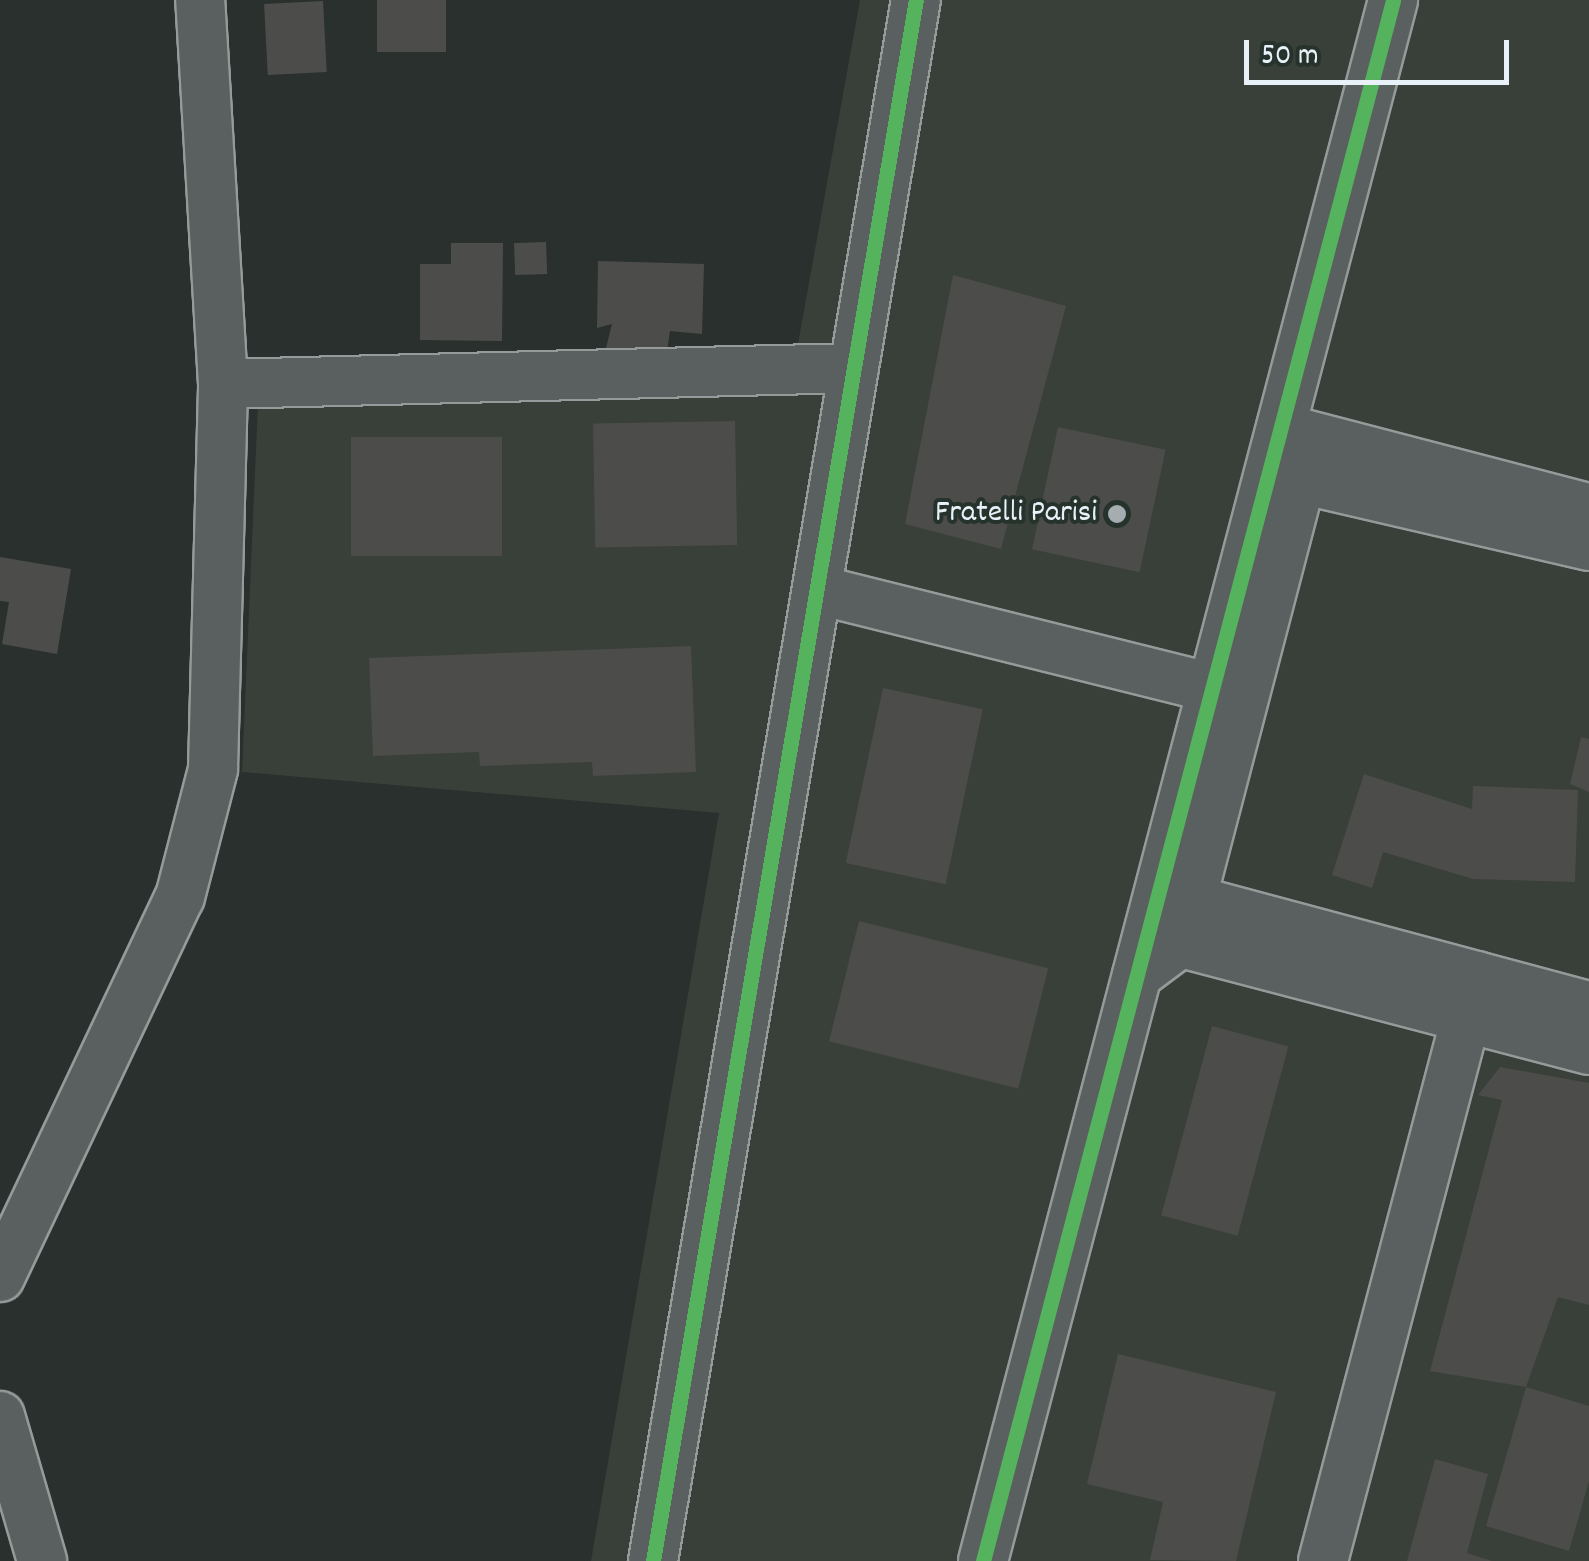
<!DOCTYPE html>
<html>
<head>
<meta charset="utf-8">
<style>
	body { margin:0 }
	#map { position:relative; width:1589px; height:1561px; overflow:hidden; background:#29302d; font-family:Dekko,sans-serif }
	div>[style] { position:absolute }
	.built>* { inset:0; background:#393f39 }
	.building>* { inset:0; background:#4c4d4b; transform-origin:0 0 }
	.roads { filter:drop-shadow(2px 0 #959a9a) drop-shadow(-2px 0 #959a9a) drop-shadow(0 2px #959a9a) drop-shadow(0 -2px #959a9a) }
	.minor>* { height:48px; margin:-24px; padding:0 24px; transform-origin:24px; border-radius:24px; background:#5a6060 }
	.cycleway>* { height:15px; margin:-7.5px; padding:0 7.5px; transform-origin:7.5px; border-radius:7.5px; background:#56b35d }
	.dots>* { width:28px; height:28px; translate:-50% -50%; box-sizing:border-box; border:5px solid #26332d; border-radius:50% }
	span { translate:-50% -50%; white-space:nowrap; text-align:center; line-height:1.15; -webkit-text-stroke:8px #26332d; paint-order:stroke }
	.poi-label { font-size:32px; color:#e8f1f8 }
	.right { translate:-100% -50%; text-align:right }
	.scale { position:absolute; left:1244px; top:40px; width:265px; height:45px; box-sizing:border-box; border:5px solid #e8f1f8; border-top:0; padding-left:12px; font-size:30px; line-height:35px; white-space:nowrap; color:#e8f1f8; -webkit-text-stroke:8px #26332d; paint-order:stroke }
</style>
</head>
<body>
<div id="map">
	<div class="built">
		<div style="clip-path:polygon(860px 0,1589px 0,1589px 1561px,591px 1561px,719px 813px,242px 772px,258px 402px,790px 388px)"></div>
	</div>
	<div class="building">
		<div style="left:377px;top:0;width:69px;height:52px"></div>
		<div style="left:323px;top:1px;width:71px;height:59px;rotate:87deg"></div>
		<div style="left:546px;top:242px;width:32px;height:32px;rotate:88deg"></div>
		<div style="clip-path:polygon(451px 243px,503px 243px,502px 341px,420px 340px,420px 264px,451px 264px)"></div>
		<div style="clip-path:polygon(598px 261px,704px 264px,702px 334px,670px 331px,667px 351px,605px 352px,612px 324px,597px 328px)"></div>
		<div style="clip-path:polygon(953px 275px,1066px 306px,1001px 549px,905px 524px)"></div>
		<div style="left:735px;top:421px;width:124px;height:142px;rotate:89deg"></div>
		<div style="left:1058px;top:427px;width:110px;height:125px;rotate:12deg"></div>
		<div style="left:351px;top:437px;width:151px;height:119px"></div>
		<div style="clip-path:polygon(0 557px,71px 569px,57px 654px,2px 644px,9px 602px,0 601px)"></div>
		<div style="clip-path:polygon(691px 646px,696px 772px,593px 776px,592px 762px,480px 766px,479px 752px,373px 756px,369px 658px)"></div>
		<div style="left:883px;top:688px;width:102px;height:179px;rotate:12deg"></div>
		<div style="clip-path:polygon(1581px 737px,1589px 739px,1589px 792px,1570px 784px)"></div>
		<div style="clip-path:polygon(1364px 774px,1472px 809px,1473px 786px,1578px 790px,1575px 882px,1473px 879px,1383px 852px,1372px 888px,1332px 875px)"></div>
		<div style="left:859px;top:921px;width:195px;height:124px;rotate:14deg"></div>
		<div style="left:1212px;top:1026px;width:79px;height:196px;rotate:15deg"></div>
		<div style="clip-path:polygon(1500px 1067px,1589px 1083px,1589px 1305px,1558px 1297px,1526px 1387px,1430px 1371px,1502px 1100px,1478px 1095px)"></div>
		<div style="clip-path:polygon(1118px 1354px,1276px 1392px,1236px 1561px,1150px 1560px,1163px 1502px,1087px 1484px)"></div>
		<div style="clip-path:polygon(1526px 1387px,1589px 1406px,1589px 1481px,1569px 1551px,1486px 1526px)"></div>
		<div style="clip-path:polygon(1435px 1459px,1488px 1474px,1467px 1553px,1492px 1561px,1407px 1561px)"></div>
	</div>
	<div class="roads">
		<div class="minor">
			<div style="left:223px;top:384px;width:631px;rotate:-1.45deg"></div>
			<div style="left:1281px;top:428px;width:318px;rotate:14.6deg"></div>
			<div style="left:1271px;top:472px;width:326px;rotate:13.1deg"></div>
			<div style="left:819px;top:590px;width:430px;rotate:14deg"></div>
			<div style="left:1163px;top:892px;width:441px;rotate:15deg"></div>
			<div style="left:1151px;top:935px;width:453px;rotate:14.7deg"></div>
			<div style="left:1137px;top:975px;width:54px;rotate:-36.7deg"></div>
			<div style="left:1180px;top:943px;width:506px;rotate:-75.36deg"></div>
			<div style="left:0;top:1277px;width:420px;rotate:-64.7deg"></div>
			<div style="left:180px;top:897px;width:132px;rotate:-75.5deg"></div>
			<div style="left:213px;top:769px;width:385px;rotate:-88.5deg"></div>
			<div style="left:223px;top:384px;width:385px;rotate:-93.4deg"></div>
			<div style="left:0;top:1416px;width:151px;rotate:73.8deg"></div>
			<div style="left:653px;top:1561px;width:1583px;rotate:-80.44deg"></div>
			<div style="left:983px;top:1561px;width:1614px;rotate:-75.28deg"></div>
			<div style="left:1323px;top:1561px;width:605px;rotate:-75.25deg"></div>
		</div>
	</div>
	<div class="cycleway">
		<div style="left:653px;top:1561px;width:1583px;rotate:-80.44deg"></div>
		<div style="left:983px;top:1561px;width:1614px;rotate:-75.28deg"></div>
	</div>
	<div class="dots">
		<div style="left:1117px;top:514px;background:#a5adb1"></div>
	</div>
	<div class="poi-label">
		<span class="right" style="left:1097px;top:514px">Fratelli Parisi</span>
	</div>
	<div class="scale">50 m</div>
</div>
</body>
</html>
